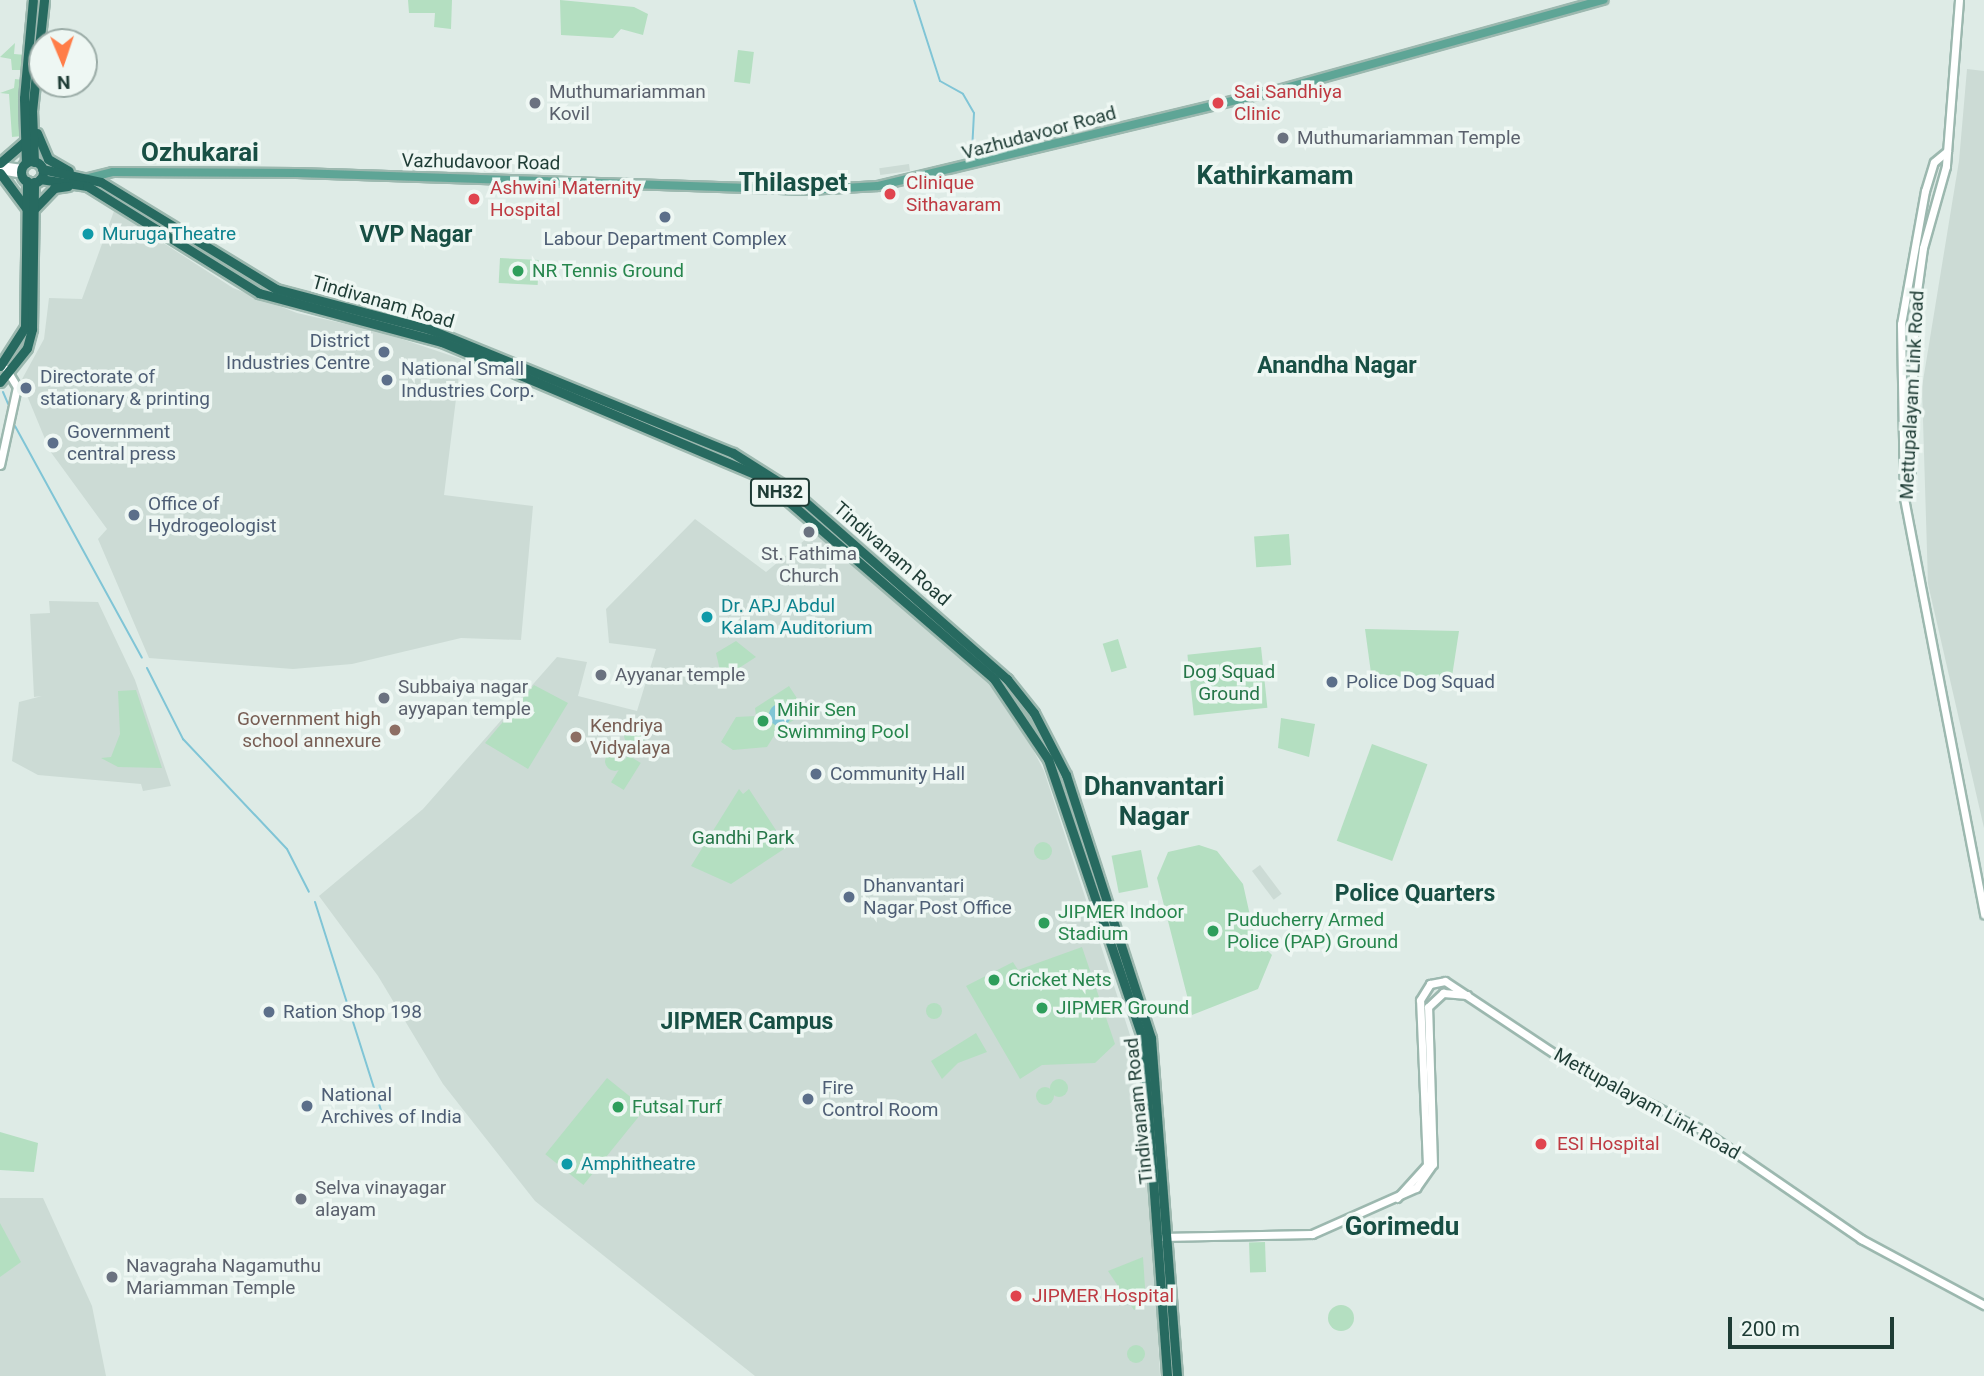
<!DOCTYPE html>
<html>
<head>
<meta charset="utf-8">
<style>
	body { margin:0 }
	#map { position:relative; width:1984px; height:1376px; overflow:hidden; background:#deebe6; font-family:Roboto,sans-serif }
	div>[style] { position:absolute }
	.built>* { inset:0; background:#ccdbd5; transform-origin:0 0 }
	.green>* { inset:0; background:#b4dfc1; transform-origin:0 0 }
	.round { border-radius:50% }
	.water>* { inset:0; background:#80c5d6 }
	.stream>* { height:2px; margin:-1px; padding:0 1px; transform-origin:1px; border-radius:1px; background:#80c5d6 }
	.roads { filter:drop-shadow(2px 0 #9cb8af) drop-shadow(-2px 0 #9cb8af) drop-shadow(0 2px #9cb8af) drop-shadow(0 -2px #9cb8af) }
	.secondary>* { height:7px; margin:-3.5px; padding:0 3.5px; transform-origin:3.5px; border-radius:3.5px; background:#fff }
	.primary>* { height:8px; margin:-4px; padding:0 4px; transform-origin:4px; border-radius:4px; background:#5ea596 }
	.highway>* { height:9px; margin:-4.5px; padding:0 4.5px; transform-origin:4.5px; border-radius:4.5px; background:#276a60 }
	.highway>.ring { margin:-4.5px; padding:0; box-sizing:content-box; background:none; border:9px solid #276a60; border-radius:50% }
	.dots>* { width:19px; height:19px; translate:-50% -50%; box-sizing:border-box; border:4px solid #eef7f3; border-radius:50% }
	span { translate:-50% -50%; white-space:nowrap; text-align:center; line-height:1.15; -webkit-text-stroke:7px #eef7f3; paint-order:stroke }
	.shield-label span { padding:2px 5px; background:#eef7f3; border:2px solid; border-radius:5px; -webkit-text-stroke-width:0 }
	.shield-label { font-size:18px; color:#1e3c35; font-weight:700 }
	.worship-label { font-size:19px; color:#5b616d }
	.left { translate:0 -50%; text-align:left }
	.health-label { font-size:19px; color:#be3a42 }
	.street-label { font-size:19px; color:#1e3c35 }
	.culture-label { font-size:19px; color:#0d838f }
	.service-label { font-size:19px; color:#4e5e75 }
	.right { translate:-100% -50%; text-align:right }
	.leisure-label { font-size:19px; color:#27864d }
	.park-label { font-size:19px; color:#257648 }
	.education-label { font-size:19px; color:#785e54 }
	.quarter-label { font-size:23px; color:#184f44; font-weight:700 }
	.district-label { font-size:26px; color:#184f44; font-weight:700 }
	.north { position:absolute; left:28px; top:28px; width:70px; height:70px; box-sizing:border-box; background:#eef7f3; border:2px solid #9baca7; border-radius:50%; rotate:178deg; font-size:19px; font-weight:700; line-height:28px; text-align:center; color:#1e3c35 }
	.north::after { content:''; display:block; margin:auto; width:24px; height:32px; background:#ff7d48; clip-path:polygon(50% 0,100% 100%,50% 72%,0 100%) }
	.scale { position:absolute; left:1728px; top:1317px; width:166px; height:32px; box-sizing:border-box; border:4px solid #1e3c35; border-top:0; padding-left:9px; font-size:21px; line-height:24px; white-space:nowrap; color:#1e3c35; -webkit-text-stroke:5px #eef7f3; paint-order:stroke }
</style>
</head>
<body>
<div id="map">
	<div class="built">
		<div style="clip-path:polygon(1967px 69px,1984px 71px,1984px 828px,1928px 584px,1922px 387px,1959px 161px)"></div>
		<div style="left:909px;top:164px;width:7px;height:30px;rotate:82deg"></div>
		<div style="clip-path:polygon(114px 211px,233px 288px,297px 313px,381px 332px,461px 359px,444px 495px,533px 506px,521px 640px,461px 638px,352px 664px,293px 669px,149px 658px,98px 539px,107px 529px,50px 451px,21px 381px,44px 339px,49px 298px,82px 299px)"></div>
		<div style="clip-path:polygon(695px 519px,766px 572px,817px 530px,987px 682px,1020px 724px,1044px 771px,1130px 1035px,1151px 1199px,1160px 1376px,755px 1376px,535px 1201px,443px 1084px,378px 976px,319px 896px,423px 809px,557px 657px,587px 662px,578px 696px,637px 711px,656px 649px,609px 643px,606px 609px)"></div>
		<div style="clip-path:polygon(49px 601px,98px 602px,135px 680px,171px 786px,143px 791px,141px 784px,38px 775px,12px 761px,19px 702px,42px 696px,34px 697px,30px 614px,50px 613px)"></div>
		<div style="left:1260px;top:865px;width:36px;height:10px;rotate:53deg"></div>
		<div style="clip-path:polygon(0 1198px,43px 1198px,92px 1306px,106px 1376px,0 1376px)"></div>
	</div>
	<div class="green">
		<div style="clip-path:polygon(408px 0,452px 0,451px 29px,434px 27px,435px 13px,409px 13px)"></div>
		<div style="clip-path:polygon(560px 0,634px 7px,648px 14px,643px 35px,621px 29px,613px 38px,561px 35px)"></div>
		<div style="clip-path:polygon(15px 43px,14px 54px,26px 55px,25px 70px,12px 70px,11px 59px,0 57px)"></div>
		<div style="left:738px;top:50px;width:16px;height:32px;rotate:7deg"></div>
		<div style="clip-path:polygon(15px 79px,24px 80px,23px 136px,12px 137px,9px 94px,0 93px,14px 88px)"></div>
		<div style="left:500px;top:258px;width:39px;height:25px;rotate:3deg"></div>
		<div style="left:1289px;top:534px;width:31px;height:35px;rotate:86deg"></div>
		<div style="clip-path:polygon(1365px 629px,1459px 631px,1451px 683px,1371px 673px)"></div>
		<div style="left:1118px;top:639px;width:30px;height:16px;rotate:73deg"></div>
		<div style="clip-path:polygon(736px 641px,756px 657px,722px 679px,716px 653px)"></div>
		<div style="left:1261px;top:647px;width:61px;height:74px;rotate:84deg"></div>
		<div style="clip-path:polygon(534px 685px,568px 703px,528px 769px,485px 743px)"></div>
		<div style="clip-path:polygon(789px 686px,806px 712px,777px 731px,767px 747px,733px 750px,721px 742px,736px 717px,756px 716px,755px 708px)"></div>
		<div style="clip-path:polygon(136px 690px,162px 768px,118px 767px,101px 758px,111px 757px,120px 734px,118px 691px)"></div>
		<div style="clip-path:polygon(1281px 718px,1315px 724px,1309px 757px,1278px 748px)"></div>
		<div class="round" style="left:624px;top:724px;width:22px;height:22px"></div>
		<div style="left:1372px;top:744px;width:59px;height:103px;rotate:20deg"></div>
		<div class="round" style="left:605px;top:751px;width:20px;height:20px"></div>
		<div style="left:628px;top:755px;width:15px;height:32px;rotate:32deg"></div>
		<div style="clip-path:polygon(739px 789px,743px 794px,749px 789px,787px 847px,731px 884px,691px 866px)"></div>
		<div class="round" style="left:1034px;top:842px;width:18px;height:18px"></div>
		<div style="clip-path:polygon(1199px 845px,1217px 851px,1243px 884px,1255px 938px,1272px 955px,1258px 989px,1192px 1015px,1157px 878px,1168px 852px)"></div>
		<div style="left:1141px;top:850px;width:38px;height:30px;rotate:79deg"></div>
		<div style="clip-path:polygon(1082px 947px,1115px 1044px,1095px 1063px,1042px 1065px,1020px 1079px,966px 986px,1013px 962px,1018px 970px)"></div>
		<div class="round" style="left:926px;top:1003px;width:16px;height:16px"></div>
		<div style="clip-path:polygon(976px 1033px,987px 1052px,958px 1063px,942px 1079px,931px 1061px)"></div>
		<div style="left:607px;top:1078px;width:49px;height:98px;rotate:39deg"></div>
		<div class="round" style="left:1050px;top:1079px;width:18px;height:18px"></div>
		<div class="round" style="left:1036px;top:1087px;width:18px;height:18px"></div>
		<div style="clip-path:polygon(0 1132px,38px 1143px,34px 1172px,0 1170px)"></div>
		<div style="clip-path:polygon(0 1223px,21px 1262px,0 1277px)"></div>
		<div style="left:1265px;top:1242px;width:30px;height:16px;rotate:88deg"></div>
		<div style="clip-path:polygon(1143px 1257px,1146px 1302px,1134px 1310px,1108px 1271px)"></div>
		<div class="round" style="left:1328px;top:1305px;width:26px;height:26px"></div>
		<div class="round" style="left:1127px;top:1345px;width:18px;height:18px"></div>
	</div>
	<div class="water">
		<div class="round" style="left:769px;top:704px;width:22px;height:22px"></div>
	</div>
	<div class="stream">
		<div style="left:914px;top:0;width:85px;rotate:72.2deg"></div>
		<div style="left:940px;top:81px;width:26px;rotate:29deg"></div>
		<div style="left:963px;top:94px;width:22px;rotate:60deg"></div>
		<div style="left:974px;top:113px;width:38px;rotate:93deg"></div>
		<div style="left:3px;top:392px;width:13px;rotate:67deg"></div>
		<div style="left:15px;top:426px;width:264px;rotate:61.3deg"></div>
		<div style="left:147px;top:668px;width:80px;rotate:63.1deg"></div>
		<div style="left:183px;top:739px;width:151px;rotate:46.6deg"></div>
		<div style="left:287px;top:849px;width:48px;rotate:62.9deg"></div>
		<div style="left:315px;top:902px;width:225px;rotate:72.4deg"></div>
	</div>
	<div class="roads">
		<div class="secondary">
			<div style="left:1959px;top:0;width:167px;rotate:94.5deg"></div>
			<div style="left:1946px;top:166px;width:85px;rotate:105.7deg"></div>
			<div style="left:1923px;top:248px;width:59px;rotate:97.9deg"></div>
			<div style="left:1915px;top:306px;width:180px;rotate:91.6deg"></div>
			<div style="left:1910px;top:486px;width:13px;rotate:117deg"></div>
			<div style="left:1904px;top:498px;width:424px;rotate:79.1deg"></div>
			<div style="left:0;top:165px;width:22px;rotate:8deg"></div>
			<div style="left:0;top:170px;width:22px;rotate:10deg"></div>
			<div style="left:0;top:465px;width:80px;rotate:-77.7deg"></div>
			<div style="left:17px;top:387px;width:21px;rotate:-121deg"></div>
			<div style="left:1904px;top:497px;width:173px;rotate:-91deg"></div>
			<div style="left:1901px;top:324px;width:135px;rotate:-79.8deg"></div>
			<div style="left:1925px;top:191px;width:30px;rotate:-73deg"></div>
			<div style="left:1934px;top:162px;width:17px;rotate:-40deg"></div>
			<div style="left:1397px;top:1198px;width:45px;rotate:-47.7deg"></div>
			<div style="left:1427px;top:1165px;width:165px;rotate:-92.4deg"></div>
			<div style="left:1420px;top:1000px;width:19px;rotate:-58deg"></div>
			<div style="left:1430px;top:984px;width:15px;rotate:-11deg"></div>
			<div style="left:1445px;top:981px;width:146px;rotate:33.6deg"></div>
			<div style="left:1567px;top:1062px;width:153px;rotate:26.7deg"></div>
			<div style="left:1704px;top:1131px;width:191px;rotate:34.5deg"></div>
			<div style="left:1861px;top:1239px;width:140px;rotate:28.2deg"></div>
			<div style="left:1161px;top:1237px;width:151px;rotate:-1.1deg"></div>
			<div style="left:1312px;top:1234px;width:114px;rotate:-23.9deg"></div>
			<div style="left:1416px;top:1188px;width:29px;rotate:-55deg"></div>
			<div style="left:1433px;top:1164px;width:157px;rotate:-91.8deg"></div>
			<div style="left:1428px;top:1007px;width:21px;rotate:-43deg"></div>
			<div style="left:1443px;top:993px;width:24px;rotate:5deg"></div>
		</div>
		<div class="primary">
			<div style="left:85px;top:179px;width:29px;rotate:-14deg"></div>
			<div style="left:113px;top:172px;width:184px;rotate:0.3deg"></div>
			<div style="left:297px;top:173px;width:512px;rotate:1.9deg"></div>
			<div style="left:809px;top:190px;width:69px;rotate:-3.3deg"></div>
			<div style="left:878px;top:186px;width:404px;rotate:-13.5deg"></div>
			<div style="left:1271px;top:92px;width:345px;rotate:-15.5deg"></div>
		</div>
		<div class="highway">
			<div style="left:37px;top:133px;width:28px;rotate:67deg"></div>
			<div style="left:48px;top:159px;width:24px;rotate:30deg"></div>
			<div class="ring" style="left:21px;top:161px;width:13px;height:13px"></div>
			<div style="left:34px;top:162px;width:51px;rotate:-92.2deg"></div>
			<div style="left:32px;top:111px;width:112px;rotate:-83.8deg"></div>
			<div style="left:0;top:163px;width:32px;rotate:-41deg"></div>
			<div style="left:26px;top:163px;width:65px;rotate:-91.8deg"></div>
			<div style="left:24px;top:98px;width:98px;rotate:-84.8deg"></div>
			<div style="left:42px;top:169px;width:60px;rotate:12.4deg"></div>
			<div style="left:101px;top:182px;width:205px;rotate:31.4deg"></div>
			<div style="left:276px;top:289px;width:158px;rotate:14.7deg"></div>
			<div style="left:429px;top:329px;width:328px;rotate:22.2deg"></div>
			<div style="left:733px;top:453px;width:71px;rotate:32.3deg"></div>
			<div style="left:793px;top:491px;width:285px;rotate:41.3deg"></div>
			<div style="left:1007px;top:679px;width:43px;rotate:51.5deg"></div>
			<div style="left:1034px;top:713px;width:70px;rotate:62.7deg"></div>
			<div style="left:1066px;top:775px;width:276px;rotate:72.1deg"></div>
			<div style="left:1151px;top:1038px;width:339px;rotate:85.6deg"></div>
			<div style="left:0;top:173px;width:44px;rotate:53.4deg"></div>
			<div style="left:40px;top:179px;width:48px;rotate:8.5deg"></div>
			<div style="left:87px;top:186px;width:203px;rotate:31.9deg"></div>
			<div style="left:259px;top:293px;width:189px;rotate:15deg"></div>
			<div style="left:442px;top:342px;width:344px;rotate:22.9deg"></div>
			<div style="left:759px;top:476px;width:311px;rotate:40.8deg"></div>
			<div style="left:994px;top:679px;width:97px;rotate:56deg"></div>
			<div style="left:1048px;top:759px;width:297px;rotate:71.3deg"></div>
			<div style="left:1143px;top:1040px;width:337px;rotate:85.9deg"></div>
			<div style="left:35px;top:208px;width:28px;rotate:-46deg"></div>
			<div style="left:54px;top:188px;width:14px;rotate:-8deg"></div>
			<div style="left:0;top:366px;width:46px;rotate:-57.3deg"></div>
			<div style="left:25px;top:327px;width:146px;rotate:-89.2deg"></div>
			<div style="left:0;top:382px;width:43px;rotate:-51.5deg"></div>
			<div style="left:27px;top:348px;width:20px;rotate:-75deg"></div>
			<div style="left:32px;top:329px;width:147px;rotate:-89.2deg"></div>
		</div>
	</div>
	<div class="dots">
		<div style="left:535px;top:103px;background:#6b7280"></div>
		<div style="left:1218px;top:103px;background:#e0444e"></div>
		<div style="left:1283px;top:138px;background:#6b7280"></div>
		<div style="left:890px;top:194px;background:#e0444e"></div>
		<div style="left:474px;top:199px;background:#e0444e"></div>
		<div style="left:665px;top:217px;background:#5c6f8a"></div>
		<div style="left:88px;top:234px;background:#0f9aa8"></div>
		<div style="left:518px;top:271px;background:#2e9e5b"></div>
		<div style="left:384px;top:352px;background:#5c6f8a"></div>
		<div style="left:387px;top:380px;background:#5c6f8a"></div>
		<div style="left:26px;top:388px;background:#5c6f8a"></div>
		<div style="left:53px;top:443px;background:#5c6f8a"></div>
		<div style="left:134px;top:515px;background:#5c6f8a"></div>
		<div style="left:809px;top:532px;background:#6b7280"></div>
		<div style="left:707px;top:617px;background:#0f9aa8"></div>
		<div style="left:601px;top:675px;background:#6b7280"></div>
		<div style="left:1332px;top:682px;background:#5c6f8a"></div>
		<div style="left:384px;top:698px;background:#6b7280"></div>
		<div style="left:763px;top:721px;background:#2e9e5b"></div>
		<div style="left:395px;top:730px;background:#8d6e63"></div>
		<div style="left:576px;top:737px;background:#8d6e63"></div>
		<div style="left:816px;top:774px;background:#5c6f8a"></div>
		<div style="left:849px;top:897px;background:#5c6f8a"></div>
		<div style="left:1044px;top:923px;background:#2e9e5b"></div>
		<div style="left:1213px;top:931px;background:#2e9e5b"></div>
		<div style="left:994px;top:980px;background:#2e9e5b"></div>
		<div style="left:1042px;top:1008px;background:#2e9e5b"></div>
		<div style="left:269px;top:1012px;background:#5c6f8a"></div>
		<div style="left:808px;top:1099px;background:#5c6f8a"></div>
		<div style="left:307px;top:1106px;background:#5c6f8a"></div>
		<div style="left:618px;top:1107px;background:#2e9e5b"></div>
		<div style="left:1541px;top:1144px;background:#e0444e"></div>
		<div style="left:567px;top:1164px;background:#0f9aa8"></div>
		<div style="left:301px;top:1199px;background:#6b7280"></div>
		<div style="left:112px;top:1277px;background:#6b7280"></div>
		<div style="left:1016px;top:1296px;background:#e0444e"></div>
	</div>
	<div class="shield-label">
		<span style="left:780px;top:492px">NH32</span>
	</div>
	<div class="worship-label">
		<span class="left" style="left:549px;top:103px">Muthumariamman<br>Kovil</span>
		<span class="left" style="left:1297px;top:138px">Muthumariamman Temple</span>
		<span style="left:809px;top:565px">St. Fathima<br>Church</span>
		<span class="left" style="left:615px;top:675px">Ayyanar temple</span>
		<span class="left" style="left:398px;top:698px">Subbaiya nagar<br>ayyapan temple</span>
		<span class="left" style="left:315px;top:1199px">Selva vinayagar<br>alayam</span>
		<span class="left" style="left:126px;top:1277px">Navagraha Nagamuthu<br>Mariamman Temple</span>
	</div>
	<div class="health-label">
		<span class="left" style="left:1234px;top:103px">Sai Sandhiya<br>Clinic</span>
		<span class="left" style="left:906px;top:194px">Clinique<br>Sithavaram</span>
		<span class="left" style="left:490px;top:199px">Ashwini Maternity<br>Hospital</span>
		<span class="left" style="left:1557px;top:1144px">ESI Hospital</span>
		<span class="left" style="left:1032px;top:1296px">JIPMER Hospital</span>
	</div>
	<div class="street-label">
		<span style="left:1039px;top:133px;rotate:-15deg">Vazhudavoor Road</span>
		<span style="left:481px;top:162px;rotate:1deg">Vazhudavoor Road</span>
		<span style="left:383px;top:302px;rotate:16deg">Tindivanam Road</span>
		<span style="left:1912px;top:395px;rotate:-87deg">Mettupalayam Link Road</span>
		<span style="left:892px;top:554px;rotate:41deg">Tindivanam Road</span>
		<span style="left:1647px;top:1104px;rotate:29deg">Mettupalayam Link Road</span>
		<span style="left:1139px;top:1111px;rotate:-96deg">Tindivanam Road</span>
	</div>
	<div class="culture-label">
		<span class="left" style="left:102px;top:234px">Muruga Theatre</span>
		<span class="left" style="left:721px;top:617px">Dr. APJ Abdul<br>Kalam Auditorium</span>
		<span class="left" style="left:581px;top:1164px">Amphitheatre</span>
	</div>
	<div class="service-label">
		<span style="left:665px;top:239px">Labour Department Complex</span>
		<span class="right" style="left:370px;top:352px">District<br>Industries Centre</span>
		<span class="left" style="left:401px;top:380px">National Small<br>Industries Corp.</span>
		<span class="left" style="left:40px;top:388px">Directorate of<br>stationary &amp; printing</span>
		<span class="left" style="left:67px;top:443px">Government<br>central press</span>
		<span class="left" style="left:148px;top:515px">Office of<br>Hydrogeologist</span>
		<span class="left" style="left:1346px;top:682px">Police Dog Squad</span>
		<span class="left" style="left:830px;top:774px">Community Hall</span>
		<span class="left" style="left:863px;top:897px">Dhanvantari<br>Nagar Post Office</span>
		<span class="left" style="left:283px;top:1012px">Ration Shop 198</span>
		<span class="left" style="left:822px;top:1099px">Fire<br>Control Room</span>
		<span class="left" style="left:321px;top:1106px">National<br>Archives of India</span>
	</div>
	<div class="leisure-label">
		<span class="left" style="left:532px;top:271px">NR Tennis Ground</span>
		<span class="left" style="left:777px;top:721px">Mihir Sen<br>Swimming Pool</span>
		<span class="left" style="left:1058px;top:923px">JIPMER Indoor<br>Stadium</span>
		<span class="left" style="left:1227px;top:931px">Puducherry Armed<br>Police (PAP) Ground</span>
		<span class="left" style="left:1008px;top:980px">Cricket Nets</span>
		<span class="left" style="left:1056px;top:1008px">JIPMER Ground</span>
		<span class="left" style="left:632px;top:1107px">Futsal Turf</span>
	</div>
	<div class="park-label">
		<span style="left:1229px;top:683px">Dog Squad<br>Ground</span>
		<span style="left:743px;top:838px">Gandhi Park</span>
	</div>
	<div class="education-label">
		<span class="right" style="left:381px;top:730px">Government high<br>school annexure</span>
		<span class="left" style="left:590px;top:737px">Kendriya<br>Vidyalaya</span>
	</div>
	<div class="quarter-label">
		<span style="left:416px;top:235px">VVP Nagar</span>
		<span style="left:1337px;top:366px">Anandha Nagar</span>
		<span style="left:1415px;top:894px">Police Quarters</span>
		<span style="left:747px;top:1022px">JIPMER Campus</span>
	</div>
	<div class="district-label">
		<span style="left:200px;top:153px">Ozhukarai</span>
		<span style="left:1275px;top:176px">Kathirkamam</span>
		<span style="left:793px;top:183px">Thilaspet</span>
		<span style="left:1154px;top:802px">Dhanvantari<br>Nagar</span>
		<span style="left:1402px;top:1227px">Gorimedu</span>
	</div>
	<div class="north">N</div>
	<div class="scale">200 m</div>
</div>
</body>
</html>
